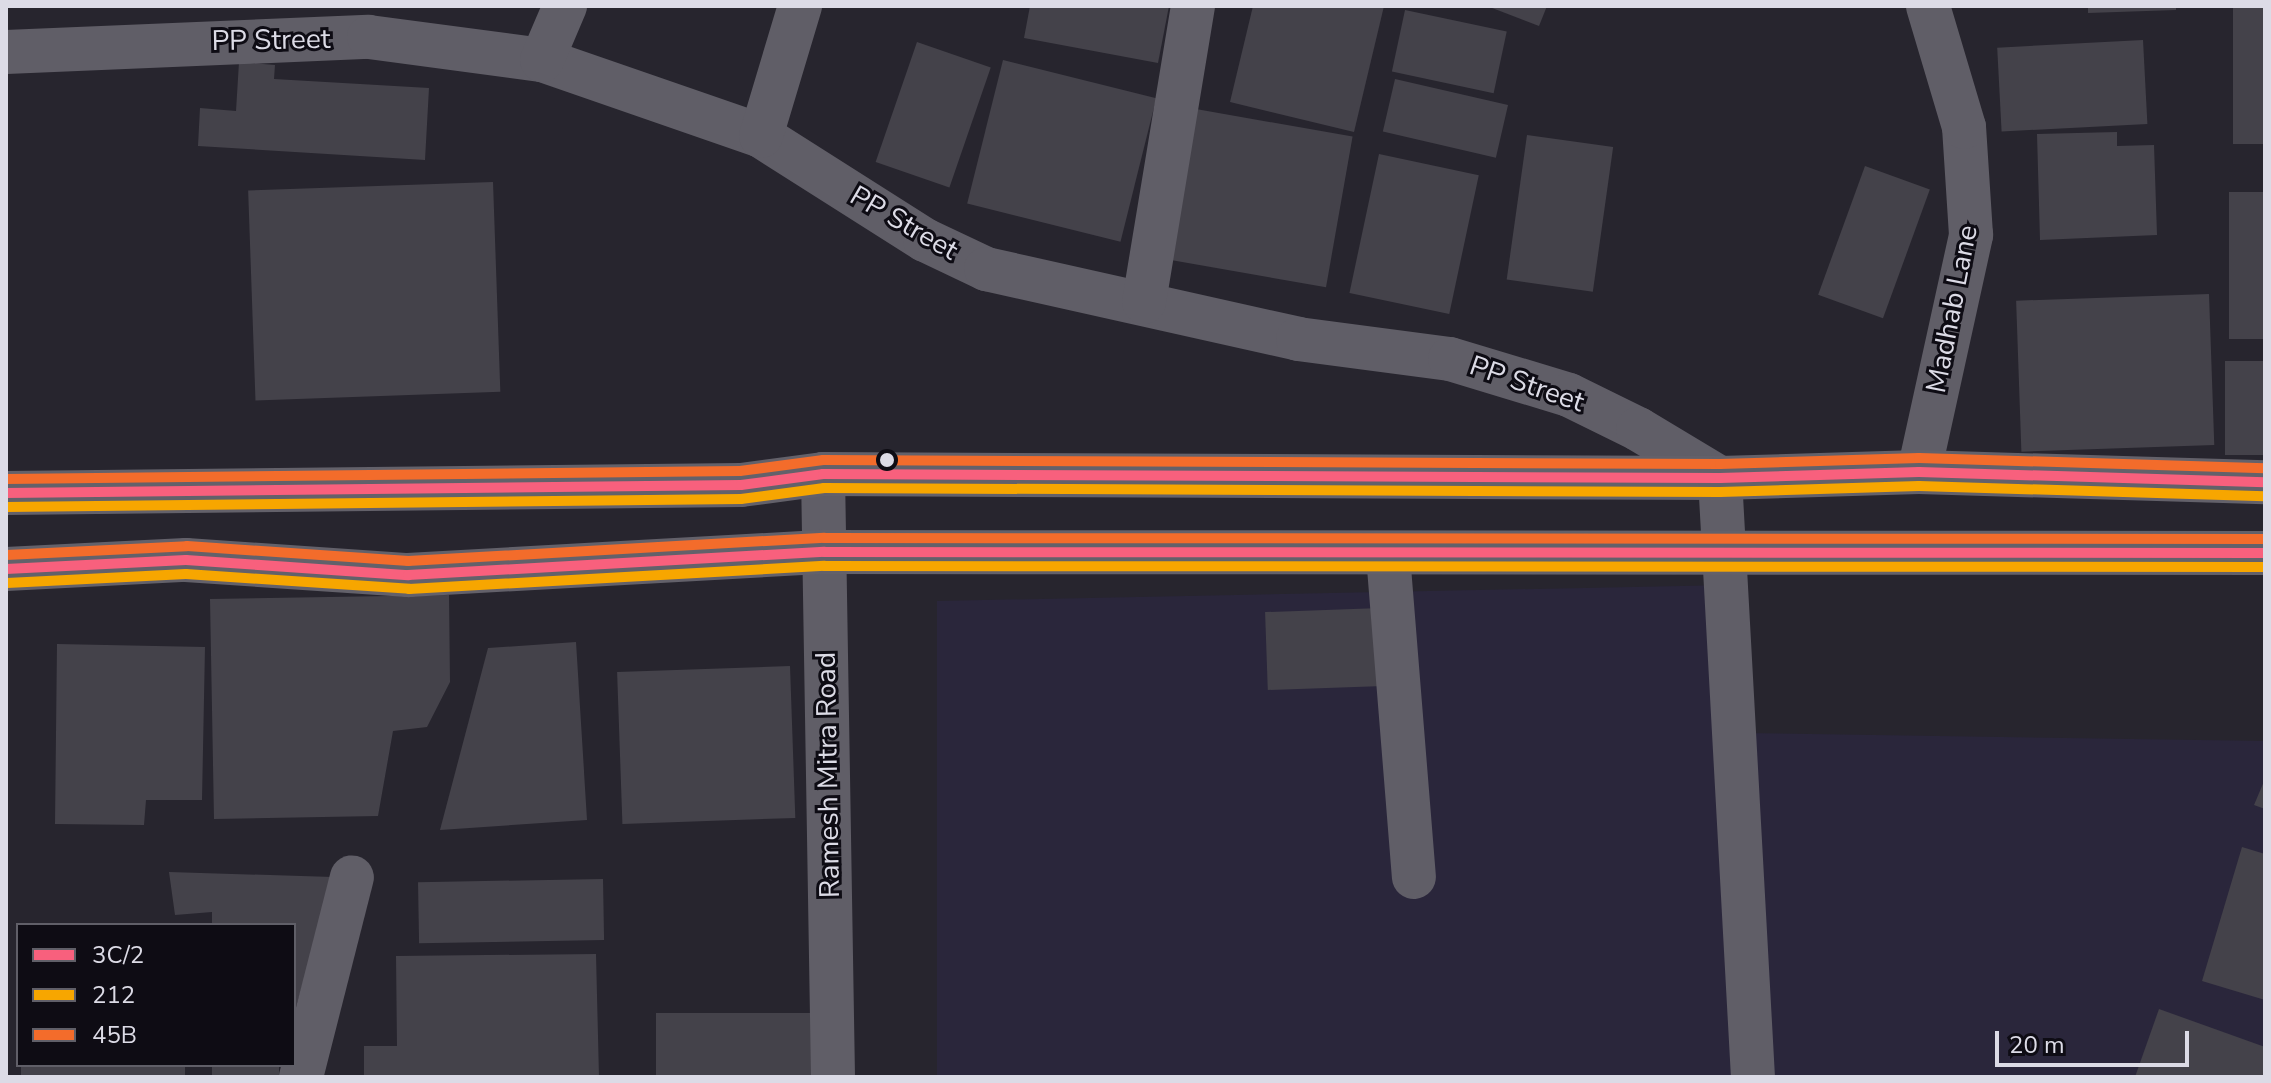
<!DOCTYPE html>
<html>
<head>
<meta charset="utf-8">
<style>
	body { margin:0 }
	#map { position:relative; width:2271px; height:1083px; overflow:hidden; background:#27252e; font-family:"Nunito Sans",sans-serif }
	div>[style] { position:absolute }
	.built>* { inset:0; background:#2a263b }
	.building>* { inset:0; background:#44424a; transform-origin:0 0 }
	.street>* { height:44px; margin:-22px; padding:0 22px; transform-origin:22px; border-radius:22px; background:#605e67 }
	.secondary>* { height:44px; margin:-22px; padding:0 22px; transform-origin:22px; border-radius:22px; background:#63616a }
	.bus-1>* { height:10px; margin:-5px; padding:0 5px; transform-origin:5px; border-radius:5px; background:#f8607d }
	.bus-2>* { height:10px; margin:-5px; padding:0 5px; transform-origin:5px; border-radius:5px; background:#f7a600 }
	.bus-3>* { height:10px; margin:-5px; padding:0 5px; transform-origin:5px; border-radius:5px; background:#f36c2b }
	.dots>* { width:22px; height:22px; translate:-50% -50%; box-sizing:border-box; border:4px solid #0e0c14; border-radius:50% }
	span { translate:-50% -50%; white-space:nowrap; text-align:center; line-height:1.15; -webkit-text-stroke:6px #0e0c14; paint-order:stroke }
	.street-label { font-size:28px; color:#dcdbe6 }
	.frame { position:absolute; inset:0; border:8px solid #dcdbe6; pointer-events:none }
	.legend { position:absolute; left:16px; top:923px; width:280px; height:144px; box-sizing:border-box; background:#0e0c14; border:2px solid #605f68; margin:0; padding:10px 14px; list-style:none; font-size:24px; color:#dcdbe6 }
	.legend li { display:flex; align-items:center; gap:16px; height:40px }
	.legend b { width:40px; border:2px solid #605f68 }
	.scale { position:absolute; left:1995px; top:1031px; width:194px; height:36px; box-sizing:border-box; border:4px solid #dcdbe6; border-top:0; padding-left:10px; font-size:24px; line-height:28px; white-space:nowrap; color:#dcdbe6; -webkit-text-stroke:6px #0e0c14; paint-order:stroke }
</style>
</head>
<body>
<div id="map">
	<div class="built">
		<div style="clip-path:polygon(1730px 585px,1739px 733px,2265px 741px,2265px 1077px,937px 1077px,937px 601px)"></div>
	</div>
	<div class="building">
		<div style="clip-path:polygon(1030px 6px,1169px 6px,1158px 63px,1024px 38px)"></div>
		<div style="clip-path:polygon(1253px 6px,1384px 6px,1354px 132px,1230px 102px)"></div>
		<div style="clip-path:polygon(1487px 6px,1547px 6px,1539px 26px)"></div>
		<div style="clip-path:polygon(2088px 6px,2176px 6px,2176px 10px,2088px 13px)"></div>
		<div style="left:2233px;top:6px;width:32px;height:138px"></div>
		<div style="left:1405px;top:10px;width:104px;height:63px;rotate:12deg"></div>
		<div style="left:2143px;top:40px;width:84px;height:146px;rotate:87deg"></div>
		<div style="left:917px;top:42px;width:78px;height:127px;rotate:19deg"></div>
		<div style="left:1003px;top:60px;width:158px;height:148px;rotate:14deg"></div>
		<div style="clip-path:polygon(239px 62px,275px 65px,274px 79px,429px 88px,425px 160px,198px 146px,200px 108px,236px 111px)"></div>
		<div style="left:1395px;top:79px;width:116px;height:54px;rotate:13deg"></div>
		<div style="left:1196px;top:109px;width:159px;height:153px;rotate:10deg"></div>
		<div style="clip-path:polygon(2117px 132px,2117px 146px,2154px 145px,2157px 235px,2040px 240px,2037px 134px)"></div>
		<div style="left:1527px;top:135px;width:87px;height:146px;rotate:8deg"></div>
		<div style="left:1379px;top:154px;width:102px;height:142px;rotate:12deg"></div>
		<div style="left:1865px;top:166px;width:69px;height:137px;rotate:20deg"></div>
		<div style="left:493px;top:182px;width:210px;height:245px;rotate:88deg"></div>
		<div style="left:2265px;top:192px;width:147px;height:36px;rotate:90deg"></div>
		<div style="left:2209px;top:294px;width:151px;height:193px;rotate:88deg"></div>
		<div style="left:2265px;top:361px;width:94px;height:40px;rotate:90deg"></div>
		<div style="clip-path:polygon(449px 595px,450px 682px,427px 727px,393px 731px,378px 816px,214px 819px,210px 599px)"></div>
		<div style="left:1381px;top:608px;width:78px;height:116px;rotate:88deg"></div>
		<div style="clip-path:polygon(576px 642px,587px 820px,440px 830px,488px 648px)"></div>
		<div style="clip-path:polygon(57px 644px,205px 647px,202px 800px,146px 800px,144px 825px,55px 824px)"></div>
		<div style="left:790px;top:666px;width:152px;height:173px;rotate:88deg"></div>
		<div style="clip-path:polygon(2265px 779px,2265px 809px,2254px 805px)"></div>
		<div style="clip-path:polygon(2242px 847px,2265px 854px,2265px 1000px,2202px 981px)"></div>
		<div style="clip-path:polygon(169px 872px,333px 877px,295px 1011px,294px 925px,212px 925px,212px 912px,175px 915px)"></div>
		<div style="left:603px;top:879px;width:61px;height:185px;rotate:89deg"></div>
		<div style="clip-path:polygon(596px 954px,599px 1077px,364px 1077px,364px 1046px,397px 1046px,396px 956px)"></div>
		<div style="clip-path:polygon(2159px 1009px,2265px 1047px,2265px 1077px,2135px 1077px)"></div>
		<div style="left:656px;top:1013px;width:165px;height:63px"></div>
		<div style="left:21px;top:1065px;width:164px;height:12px"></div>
		<div style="left:212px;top:1065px;width:67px;height:12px"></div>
	</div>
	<div class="street">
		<div style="left:6px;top:52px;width:363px;rotate:-2.4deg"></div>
		<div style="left:369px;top:37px;width:175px;rotate:7.6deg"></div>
		<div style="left:542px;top:60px;width:232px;rotate:19.1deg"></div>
		<div style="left:761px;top:136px;width:194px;rotate:32.4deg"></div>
		<div style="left:925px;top:240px;width:68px;rotate:25.4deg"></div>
		<div style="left:986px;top:269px;width:320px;rotate:12.6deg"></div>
		<div style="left:1298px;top:339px;width:153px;rotate:7.5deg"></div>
		<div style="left:1450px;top:359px;width:124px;rotate:16.8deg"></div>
		<div style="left:1569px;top:395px;width:77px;rotate:26.2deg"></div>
		<div style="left:1638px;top:429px;width:96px;rotate:30.9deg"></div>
		<div style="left:1720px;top:478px;width:600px;rotate:86.85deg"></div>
		<div style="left:542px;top:60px;width:59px;rotate:-66.9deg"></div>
		<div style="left:761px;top:136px;width:136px;rotate:-73.3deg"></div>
		<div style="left:1144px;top:302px;width:300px;rotate:-80.6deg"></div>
		<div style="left:1919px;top:472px;width:243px;rotate:-77.6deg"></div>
		<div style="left:1971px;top:235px;width:108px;rotate:-93.7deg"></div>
		<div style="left:1964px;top:127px;width:126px;rotate:-106.6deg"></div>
		<div style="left:823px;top:474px;width:603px;rotate:89.05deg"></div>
		<div style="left:1388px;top:555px;width:323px;rotate:85.4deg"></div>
		<div style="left:301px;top:1077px;width:206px;rotate:-75.7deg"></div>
	</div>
	<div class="secondary">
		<div style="left:6px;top:493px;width:735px;rotate:-0.62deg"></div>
		<div style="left:741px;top:485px;width:83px;rotate:-7.6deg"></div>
		<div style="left:823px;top:474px;width:897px;rotate:0.26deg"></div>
		<div style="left:1720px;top:478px;width:199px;rotate:-1.7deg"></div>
		<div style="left:1919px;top:472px;width:346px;rotate:1.7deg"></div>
		<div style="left:6px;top:569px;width:180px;rotate:-2.9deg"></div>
		<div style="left:186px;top:560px;width:223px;rotate:3.9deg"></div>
		<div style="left:408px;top:575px;width:417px;rotate:-3.2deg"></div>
		<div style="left:824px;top:552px;width:1441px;rotate:0.04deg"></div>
	</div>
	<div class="bus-1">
		<div style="left:6px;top:493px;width:735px;rotate:-0.62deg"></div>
		<div style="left:741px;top:485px;width:83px;rotate:-7.6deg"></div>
		<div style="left:823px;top:474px;width:897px;rotate:0.26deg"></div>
		<div style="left:1720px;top:478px;width:199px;rotate:-1.7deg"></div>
		<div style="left:1919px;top:472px;width:346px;rotate:1.7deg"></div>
		<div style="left:6px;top:569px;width:180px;rotate:-2.9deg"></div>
		<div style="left:186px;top:560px;width:223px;rotate:3.9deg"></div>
		<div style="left:408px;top:575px;width:417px;rotate:-3.2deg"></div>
		<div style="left:824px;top:552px;width:1441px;rotate:0.04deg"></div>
	</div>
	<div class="bus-2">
		<div style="left:6px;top:507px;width:735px;rotate:-0.62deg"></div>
		<div style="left:741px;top:499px;width:84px;rotate:-7.5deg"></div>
		<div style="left:824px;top:488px;width:896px;rotate:0.26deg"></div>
		<div style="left:1720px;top:492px;width:199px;rotate:-1.7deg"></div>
		<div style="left:1919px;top:486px;width:346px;rotate:1.7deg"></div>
		<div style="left:7px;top:583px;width:179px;rotate:-2.9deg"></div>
		<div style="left:186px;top:574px;width:224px;rotate:3.8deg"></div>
		<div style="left:409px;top:589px;width:416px;rotate:-3.2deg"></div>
		<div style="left:824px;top:566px;width:1441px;rotate:0.04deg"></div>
	</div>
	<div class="bus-3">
		<div style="left:6px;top:479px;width:734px;rotate:-0.62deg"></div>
		<div style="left:740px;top:471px;width:84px;rotate:-7.5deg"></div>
		<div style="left:823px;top:460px;width:897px;rotate:0.26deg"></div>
		<div style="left:1720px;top:464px;width:199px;rotate:-1.7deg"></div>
		<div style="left:1919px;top:458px;width:346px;rotate:1.7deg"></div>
		<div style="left:6px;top:555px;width:181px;rotate:-2.8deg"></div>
		<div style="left:187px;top:546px;width:222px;rotate:3.9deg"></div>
		<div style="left:408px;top:561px;width:417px;rotate:-3.2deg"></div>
		<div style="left:824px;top:538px;width:1441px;rotate:0.04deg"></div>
	</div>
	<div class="dots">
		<div style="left:887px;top:460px;background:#dcdbe6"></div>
	</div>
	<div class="street-label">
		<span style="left:271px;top:40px;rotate:-1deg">PP Street</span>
		<span style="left:904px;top:223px;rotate:30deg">PP Street</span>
		<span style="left:1952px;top:309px;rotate:-79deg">Madhab Lane</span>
		<span style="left:1527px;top:384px;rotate:19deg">PP Street</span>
		<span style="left:828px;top:775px;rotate:-91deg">Ramesh Mitra Road</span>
	</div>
	<div class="frame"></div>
	<ul class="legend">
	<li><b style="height:10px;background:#f8607d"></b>3C/2</li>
	<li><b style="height:10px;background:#f7a600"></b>212</li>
	<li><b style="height:10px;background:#f36c2b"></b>45B</li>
	</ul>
	<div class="scale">20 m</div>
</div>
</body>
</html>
